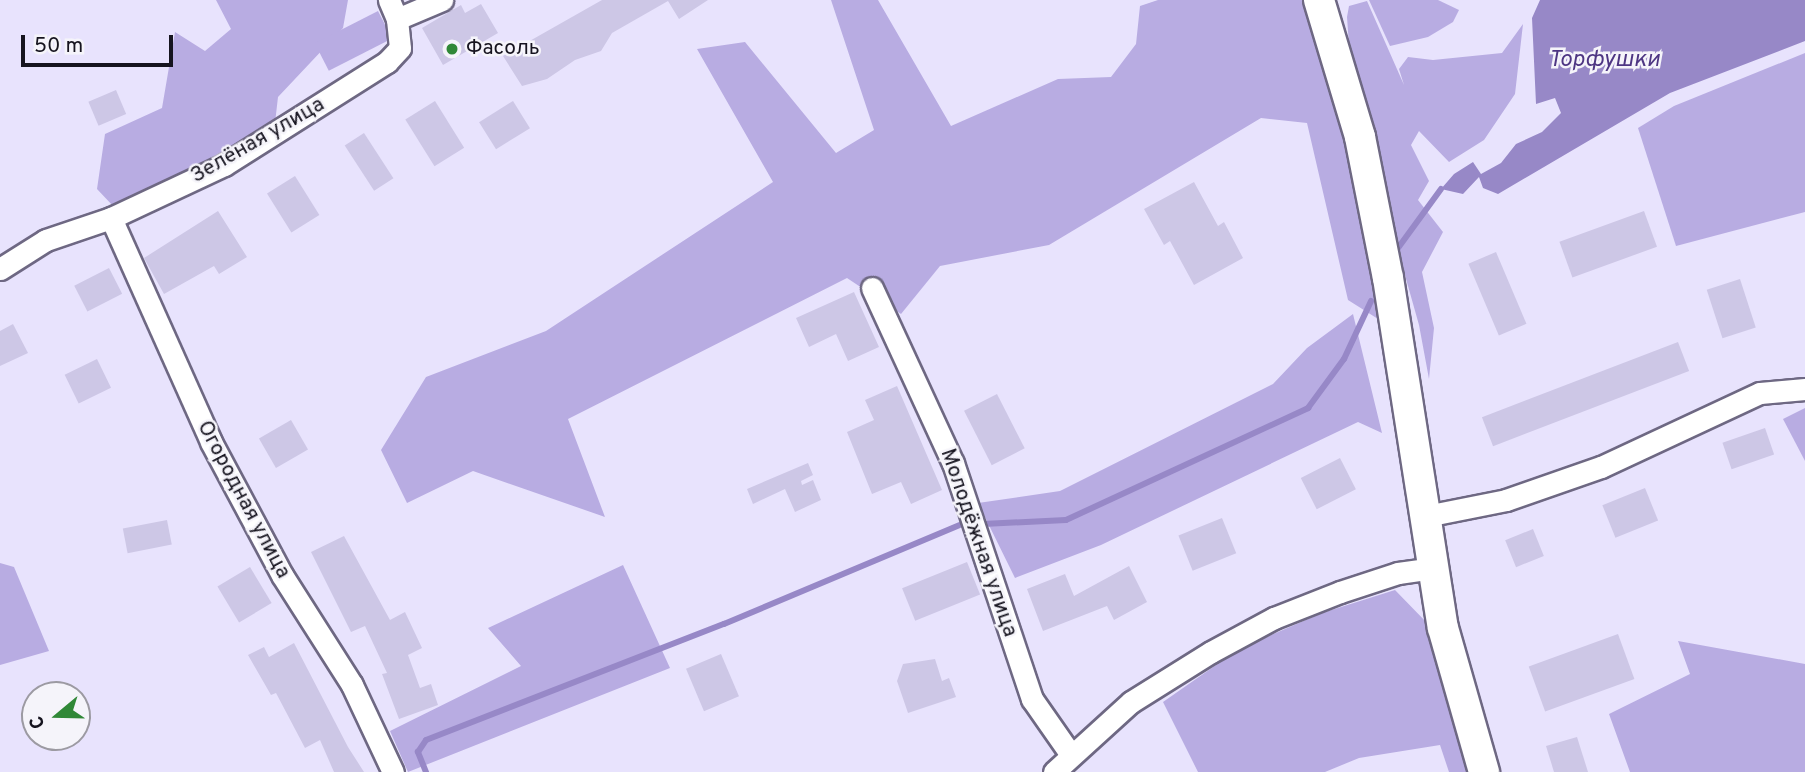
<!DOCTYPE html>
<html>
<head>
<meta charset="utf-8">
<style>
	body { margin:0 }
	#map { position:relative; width:1805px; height:772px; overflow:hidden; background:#e8e3fd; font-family:Overpass,sans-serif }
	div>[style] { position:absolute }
	.green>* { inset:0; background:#b8ace2; transform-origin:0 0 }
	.water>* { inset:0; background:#9788c7 }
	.stream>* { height:6px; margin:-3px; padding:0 3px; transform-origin:3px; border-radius:3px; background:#9788c7 }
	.building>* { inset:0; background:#cdc7e6; transform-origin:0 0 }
	.roads { filter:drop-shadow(2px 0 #6e6883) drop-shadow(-2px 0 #6e6883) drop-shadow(0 2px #6e6883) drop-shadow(0 -2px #6e6883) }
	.street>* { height:21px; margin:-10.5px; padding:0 10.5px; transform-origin:10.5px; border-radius:10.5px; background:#fff }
	.secondary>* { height:30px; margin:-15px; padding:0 15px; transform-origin:15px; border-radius:15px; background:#fff }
	.dots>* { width:19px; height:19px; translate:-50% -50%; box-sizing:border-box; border:4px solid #f5f4fa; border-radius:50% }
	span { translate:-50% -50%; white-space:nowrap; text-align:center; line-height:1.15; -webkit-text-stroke:5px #f5f4fa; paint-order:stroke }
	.poi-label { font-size:21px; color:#16141f }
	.left { translate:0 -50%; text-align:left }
	.street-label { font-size:21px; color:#16141f }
	.water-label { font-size:23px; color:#4e3683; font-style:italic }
	.north { position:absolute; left:21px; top:681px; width:70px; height:70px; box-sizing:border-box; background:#f5f4fa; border:2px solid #9c9aa2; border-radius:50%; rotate:251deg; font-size:19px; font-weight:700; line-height:28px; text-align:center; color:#16141f }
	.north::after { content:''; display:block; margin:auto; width:24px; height:32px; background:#308837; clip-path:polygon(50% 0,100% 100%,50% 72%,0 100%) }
	.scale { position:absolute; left:21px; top:35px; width:152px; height:32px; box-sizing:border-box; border:4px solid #16141f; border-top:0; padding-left:9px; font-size:21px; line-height:24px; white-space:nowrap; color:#16141f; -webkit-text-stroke:5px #f5f4fa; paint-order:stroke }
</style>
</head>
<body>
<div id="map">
	<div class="green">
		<div style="clip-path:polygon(216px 0,348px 0,343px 28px,278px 97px,275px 123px,230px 151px,114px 207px,97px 189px,105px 134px,162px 108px,175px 32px,205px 51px,231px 29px)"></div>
		<div style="clip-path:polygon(831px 0,878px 0,951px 126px,1058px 79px,1111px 77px,1136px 44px,1140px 6px,1158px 0,1304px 0,1351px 138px,1386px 324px,1348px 300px,1307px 123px,1261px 118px,1049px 245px,940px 266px,901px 314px,847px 278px,568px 419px,605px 517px,473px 471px,407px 503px,381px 450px,426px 377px,546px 331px,773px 182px,697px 49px,745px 42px,836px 153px,874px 130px)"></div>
		<div style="clip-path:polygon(1369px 0,1438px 0,1459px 10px,1453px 22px,1428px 37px,1390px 46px)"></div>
		<div style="clip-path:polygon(1367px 1px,1404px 85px,1399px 69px,1408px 57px,1433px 60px,1502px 53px,1523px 24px,1515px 94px,1484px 140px,1449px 162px,1419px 131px,1411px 145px,1429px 181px,1418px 200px,1443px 232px,1422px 272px,1434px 328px,1429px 379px,1419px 325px,1352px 87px,1347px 17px,1349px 6px)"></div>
		<div style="left:378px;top:11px;width:31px;height:71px;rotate:63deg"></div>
		<div style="clip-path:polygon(1805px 53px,1805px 212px,1676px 246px,1638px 128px,1674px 106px)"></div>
		<div style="clip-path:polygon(1353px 314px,1382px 433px,1358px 422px,1101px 545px,1015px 578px,978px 503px,1060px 491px,1273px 384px,1307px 348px)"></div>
		<div style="clip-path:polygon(1805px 408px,1805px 461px,1783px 419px)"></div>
		<div style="clip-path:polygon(0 563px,14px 567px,49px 651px,0 665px)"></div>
		<div style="clip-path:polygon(623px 565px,670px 668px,408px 772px,390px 731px,521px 666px,488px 628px)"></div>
		<div style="clip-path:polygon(1395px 590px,1429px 625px,1470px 772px,1449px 772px,1440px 745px,1359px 758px,1325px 772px,1198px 772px,1163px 702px,1239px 649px,1322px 613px)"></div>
		<div style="clip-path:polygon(1678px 641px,1805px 664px,1805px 772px,1630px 772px,1609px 714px,1690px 674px)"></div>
	</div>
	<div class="water">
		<div style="clip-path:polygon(1540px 0,1805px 0,1805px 41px,1670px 93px,1498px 194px,1483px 188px,1479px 177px,1463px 194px,1441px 189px,1454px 174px,1473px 162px,1481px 174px,1501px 163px,1516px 144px,1542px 132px,1561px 113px,1555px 98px,1536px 104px,1532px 18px)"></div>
	</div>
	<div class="stream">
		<div style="left:1398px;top:248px;width:73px;rotate:-53.9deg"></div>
		<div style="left:983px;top:524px;width:83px;rotate:-2.8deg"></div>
		<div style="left:1066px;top:520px;width:267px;rotate:-24.8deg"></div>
		<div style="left:1308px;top:408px;width:61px;rotate:-53.7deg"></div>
		<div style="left:1344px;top:359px;width:64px;rotate:-65deg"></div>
		<div style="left:426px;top:772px;width:22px;rotate:-112deg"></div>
		<div style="left:418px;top:752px;width:14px;rotate:-56deg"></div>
		<div style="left:426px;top:740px;width:320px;rotate:-21.3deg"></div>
		<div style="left:724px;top:624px;width:255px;rotate:-22.8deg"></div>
	</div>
	<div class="building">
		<div style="clip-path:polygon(602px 0,708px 0,679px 19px,668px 1px,612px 33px,601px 51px,575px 60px,547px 79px,522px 86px,503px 56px)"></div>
		<div style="clip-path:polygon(481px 4px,498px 33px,443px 65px,422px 28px,461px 5px,465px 13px)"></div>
		<div style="left:116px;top:90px;width:26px;height:30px;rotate:67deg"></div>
		<div style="left:435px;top:101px;width:55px;height:35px;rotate:58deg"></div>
		<div style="left:513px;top:101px;width:32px;height:40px;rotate:58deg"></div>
		<div style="left:364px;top:133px;width:54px;height:23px;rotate:57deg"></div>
		<div style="left:295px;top:176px;width:46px;height:33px;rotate:58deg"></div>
		<div style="clip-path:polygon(1194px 182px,1218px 226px,1224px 222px,1243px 258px,1194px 285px,1170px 241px,1164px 245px,1144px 209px)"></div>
		<div style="clip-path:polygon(218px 211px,247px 257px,219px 274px,214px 266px,164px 294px,144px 258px)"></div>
		<div style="left:1644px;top:211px;width:38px;height:90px;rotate:70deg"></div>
		<div style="left:1496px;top:252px;width:78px;height:30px;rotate:67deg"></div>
		<div style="left:109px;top:268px;width:29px;height:39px;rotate:63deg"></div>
		<div style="left:1740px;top:279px;width:51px;height:35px;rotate:72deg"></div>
		<div style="clip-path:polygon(854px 292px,879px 347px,848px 361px,836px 334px,809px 347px,796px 318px)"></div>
		<div style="clip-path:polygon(13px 324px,28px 353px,0 366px,0 331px)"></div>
		<div style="left:1678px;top:342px;width:31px;height:210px;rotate:69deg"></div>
		<div style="left:97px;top:359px;width:32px;height:36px;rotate:64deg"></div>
		<div style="clip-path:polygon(897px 386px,942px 490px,911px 504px,901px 482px,872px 494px,847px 432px,874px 420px,865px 400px)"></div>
		<div style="left:997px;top:394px;width:61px;height:37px;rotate:63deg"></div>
		<div style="left:291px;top:420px;width:34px;height:37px;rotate:60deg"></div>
		<div style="left:1765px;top:428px;width:28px;height:45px;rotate:71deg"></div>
		<div style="left:1340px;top:458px;width:35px;height:44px;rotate:63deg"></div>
		<div style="clip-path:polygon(808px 463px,813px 475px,801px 481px,802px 485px,813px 480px,821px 500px,795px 512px,785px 489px,753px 504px,747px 489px)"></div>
		<div style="left:1645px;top:488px;width:35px;height:46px;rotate:68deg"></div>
		<div style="left:1222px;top:518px;width:38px;height:47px;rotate:68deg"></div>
		<div style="left:167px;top:520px;width:25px;height:45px;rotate:79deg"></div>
		<div style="left:1533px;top:529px;width:29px;height:30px;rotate:68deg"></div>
		<div style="clip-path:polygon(344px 536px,390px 620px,405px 612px,422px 648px,408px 655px,420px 688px,431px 684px,438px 705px,399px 719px,382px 674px,387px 673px,365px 626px,351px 632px,311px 552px)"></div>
		<div style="left:967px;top:562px;width:35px;height:70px;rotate:68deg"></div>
		<div style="clip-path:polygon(1129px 566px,1147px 602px,1114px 620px,1107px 606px,1043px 631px,1027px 589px,1065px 574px,1074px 596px)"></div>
		<div style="left:250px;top:567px;width:42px;height:38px;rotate:59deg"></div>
		<div style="left:1618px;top:634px;width:48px;height:95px;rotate:70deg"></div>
		<div style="clip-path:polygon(294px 643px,348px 747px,364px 772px,334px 772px,320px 740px,305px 748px,276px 693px,271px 695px,248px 655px,264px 647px,269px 657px)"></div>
		<div style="left:721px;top:654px;width:46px;height:38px;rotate:67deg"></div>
		<div style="clip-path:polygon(935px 659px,942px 681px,949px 678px,956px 697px,908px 713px,897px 681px,903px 664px)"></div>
		<div style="clip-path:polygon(1577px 737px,1588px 772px,1554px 772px,1546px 746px)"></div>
	</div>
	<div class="roads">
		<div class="street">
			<div style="left:397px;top:19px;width:49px;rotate:-22.9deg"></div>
			<div style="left:111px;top:218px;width:245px;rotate:65.9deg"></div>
			<div style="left:211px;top:442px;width:151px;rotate:61.9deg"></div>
			<div style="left:282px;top:575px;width:130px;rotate:57.5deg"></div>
			<div style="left:352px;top:685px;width:96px;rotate:64.8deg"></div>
			<div style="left:0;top:269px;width:54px;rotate:-32.2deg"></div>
			<div style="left:46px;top:240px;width:69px;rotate:-18.7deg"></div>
			<div style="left:111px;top:218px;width:125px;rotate:-25.1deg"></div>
			<div style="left:224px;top:165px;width:193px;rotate:-32.3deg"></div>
			<div style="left:387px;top:62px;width:19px;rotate:-47deg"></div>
			<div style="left:400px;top:48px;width:29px;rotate:-96deg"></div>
			<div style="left:397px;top:19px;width:21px;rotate:-113deg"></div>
			<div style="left:872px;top:288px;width:193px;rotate:65.2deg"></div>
			<div style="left:953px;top:463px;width:249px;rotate:71.5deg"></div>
			<div style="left:1032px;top:699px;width:68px;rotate:55.1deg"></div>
			<div style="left:1426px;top:516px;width:82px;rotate:-11.3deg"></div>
			<div style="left:1506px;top:500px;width:101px;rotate:-19.2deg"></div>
			<div style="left:1601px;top:467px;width:175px;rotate:-25deg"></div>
			<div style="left:1760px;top:393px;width:45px;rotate:-5.1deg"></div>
			<div style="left:1054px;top:772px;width:104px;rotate:-42.3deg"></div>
			<div style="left:1131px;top:702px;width:94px;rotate:-32deg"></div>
			<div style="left:1211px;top:652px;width:72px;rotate:-28.4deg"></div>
			<div style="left:1274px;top:618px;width:71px;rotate:-21.5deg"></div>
			<div style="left:1340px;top:592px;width:61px;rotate:-18.1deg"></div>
			<div style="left:1398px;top:573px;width:35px;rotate:-8deg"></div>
		</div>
		<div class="secondary">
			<div style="left:1319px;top:0;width:143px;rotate:73.3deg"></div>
			<div style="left:1360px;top:137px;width:144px;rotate:78.8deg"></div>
			<div style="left:1388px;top:278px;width:354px;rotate:81.1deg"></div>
			<div style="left:1443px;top:628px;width:150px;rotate:74.1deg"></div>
		</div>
	</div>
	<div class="dots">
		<div style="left:452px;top:49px;background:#308837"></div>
	</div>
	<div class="poi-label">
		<span class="left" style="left:466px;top:49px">Фасоль</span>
	</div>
	<div class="street-label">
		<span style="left:258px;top:141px;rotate:-30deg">Зелёная улица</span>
		<span style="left:243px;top:500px;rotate:62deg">Огородная улица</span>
		<span style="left:978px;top:543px;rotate:71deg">Молодёжная улица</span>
	</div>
	<div class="water-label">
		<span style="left:1604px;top:61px">Торфушки</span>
	</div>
	<div class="north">С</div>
	<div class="scale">50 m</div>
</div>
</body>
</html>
